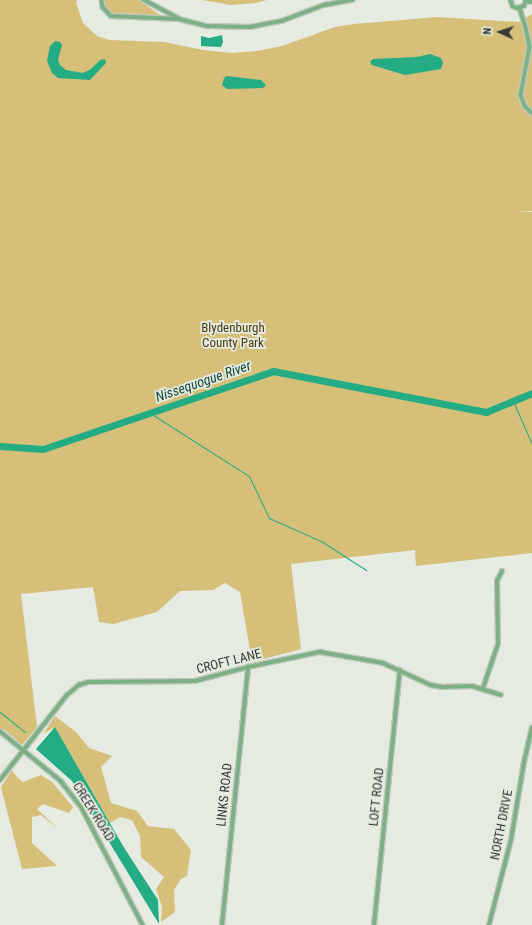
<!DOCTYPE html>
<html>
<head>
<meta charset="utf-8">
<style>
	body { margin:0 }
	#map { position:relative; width:532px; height:925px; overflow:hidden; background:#e5ebe0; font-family:"Roboto Condensed",sans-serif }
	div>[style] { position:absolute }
	.green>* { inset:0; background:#d6bf79 }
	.water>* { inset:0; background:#24ac85 }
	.stream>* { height:1px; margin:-0.5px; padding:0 0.5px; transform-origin:0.5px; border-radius:0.5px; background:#24ac85 }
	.river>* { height:7px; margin:-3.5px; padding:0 3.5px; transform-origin:3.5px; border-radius:3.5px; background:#24ac85 }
	.roads { filter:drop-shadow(1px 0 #c2c8be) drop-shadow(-1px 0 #c2c8be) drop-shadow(0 1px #c2c8be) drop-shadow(0 -1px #c2c8be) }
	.minor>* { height:3.5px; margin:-1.75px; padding:0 1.75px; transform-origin:1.75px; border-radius:1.75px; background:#7cb085 }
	span { translate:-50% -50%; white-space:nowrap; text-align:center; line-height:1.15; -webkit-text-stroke:3.5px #e5ebe0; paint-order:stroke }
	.park-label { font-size:13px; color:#483b0f }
	.street-label { font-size:13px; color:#373a35 }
	.water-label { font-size:14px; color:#114736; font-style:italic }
	.north { position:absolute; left:480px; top:12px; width:40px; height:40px; -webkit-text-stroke:3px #e5ebe0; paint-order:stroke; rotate:273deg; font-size:11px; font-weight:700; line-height:16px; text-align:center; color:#373a35 }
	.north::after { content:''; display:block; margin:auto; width:14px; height:18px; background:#373a35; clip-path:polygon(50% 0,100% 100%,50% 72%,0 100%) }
</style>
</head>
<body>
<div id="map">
	<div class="green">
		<div style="clip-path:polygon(0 0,77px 0,76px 3px,83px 23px,97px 36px,109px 40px,164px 42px,203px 50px,233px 53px,257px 51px,282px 46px,335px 27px,354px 24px,438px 17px,519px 22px,532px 14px,532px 211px,514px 211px,532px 212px,532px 553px,416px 566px,415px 550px,291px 564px,301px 649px,252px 662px,240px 592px,225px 583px,213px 590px,180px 591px,157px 612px,113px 624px,99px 622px,93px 587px,21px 594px,37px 727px,22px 745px,5px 730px,0 731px)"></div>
		<div style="clip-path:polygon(103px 0,139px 0,160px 15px,114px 14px,108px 11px)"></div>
		<div style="clip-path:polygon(202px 0,267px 0,255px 3px,231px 5px)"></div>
		<div style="clip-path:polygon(55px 716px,76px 732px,89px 748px,112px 756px,101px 767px,111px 803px,137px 811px,148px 826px,174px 829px,191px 850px,187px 876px,181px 879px,174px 890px,175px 912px,161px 922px,162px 907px,156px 889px,164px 877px,141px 857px,140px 836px,132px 820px,120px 817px,110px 823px,55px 727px,43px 734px)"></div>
		<div style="clip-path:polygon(12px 770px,17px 777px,23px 782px,41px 775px,52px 782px,73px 807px,69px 813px,43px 804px,37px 809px,59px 830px,41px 815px,32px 817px,32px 843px,57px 866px,22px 869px,1px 787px)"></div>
	</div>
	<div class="water">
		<div style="clip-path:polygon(222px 35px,223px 42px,221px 47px,201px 46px,201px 36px,209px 38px)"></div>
		<div style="clip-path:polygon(55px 41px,60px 42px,62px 45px,58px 60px,60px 65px,66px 70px,83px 73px,91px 69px,100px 60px,105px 59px,106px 63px,90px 80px,58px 78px,52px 73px,47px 61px,50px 46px)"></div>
		<div style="clip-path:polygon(430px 54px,441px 58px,443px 63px,441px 69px,405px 75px,372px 65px,370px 62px,373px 59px,417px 57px)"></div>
		<div style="clip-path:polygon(227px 76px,261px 80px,266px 85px,263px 88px,227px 89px,222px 85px,224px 78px)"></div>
		<div style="clip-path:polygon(55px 727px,123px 846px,158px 900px,159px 924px,72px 781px,36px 749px)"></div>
	</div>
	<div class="stream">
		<div style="left:513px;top:401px;width:47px;rotate:66.2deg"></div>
		<div style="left:150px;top:413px;width:117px;rotate:32.5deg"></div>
		<div style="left:249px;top:476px;width:47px;rotate:64.5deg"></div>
		<div style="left:269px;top:518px;width:57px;rotate:23.9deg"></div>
		<div style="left:321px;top:541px;width:54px;rotate:32.8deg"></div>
		<div style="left:0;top:712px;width:32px;rotate:39deg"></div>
	</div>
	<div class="river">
		<div style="left:0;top:446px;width:43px;rotate:4deg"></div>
		<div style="left:43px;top:449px;width:243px;rotate:-18.7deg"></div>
		<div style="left:273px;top:371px;width:217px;rotate:10.9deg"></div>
		<div style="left:486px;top:412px;width:50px;rotate:-22.4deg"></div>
	</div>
	<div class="roads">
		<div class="minor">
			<div style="left:102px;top:0;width:7px;rotate:82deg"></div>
			<div style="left:103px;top:7px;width:12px;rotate:48deg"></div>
			<div style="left:111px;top:16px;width:68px;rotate:2.5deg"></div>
			<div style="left:179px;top:19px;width:40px;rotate:-152deg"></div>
			<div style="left:511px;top:0;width:6px;rotate:72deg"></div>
			<div style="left:513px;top:6px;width:4px;rotate:27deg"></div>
			<div style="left:517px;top:8px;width:7px;rotate:-16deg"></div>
			<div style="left:524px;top:6px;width:6px;rotate:-72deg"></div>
			<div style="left:526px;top:1px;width:6px;rotate:9deg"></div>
			<div style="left:520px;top:8px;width:21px;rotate:73deg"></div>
			<div style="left:526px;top:28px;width:19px;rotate:78deg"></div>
			<div style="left:530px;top:47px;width:49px;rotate:100.6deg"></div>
			<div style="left:521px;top:95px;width:12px;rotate:70deg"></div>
			<div style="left:525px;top:106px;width:10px;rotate:45deg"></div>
			<div style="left:179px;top:19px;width:30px;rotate:14deg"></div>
			<div style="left:208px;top:26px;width:42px;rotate:1.4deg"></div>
			<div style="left:250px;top:27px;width:33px;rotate:-11deg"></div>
			<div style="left:282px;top:21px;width:45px;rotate:-20.9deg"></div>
			<div style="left:324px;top:5px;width:29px;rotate:-10deg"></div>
			<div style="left:483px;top:688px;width:46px;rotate:-71.2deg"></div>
			<div style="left:498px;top:644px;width:63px;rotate:-90.9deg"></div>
			<div style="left:497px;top:581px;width:11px;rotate:-63deg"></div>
			<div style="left:0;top:731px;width:79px;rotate:39.3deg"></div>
			<div style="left:61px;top:781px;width:34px;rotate:52deg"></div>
			<div style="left:82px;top:808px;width:132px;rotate:62.5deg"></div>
			<div style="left:0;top:780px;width:108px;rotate:-51.8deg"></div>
			<div style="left:67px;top:695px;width:16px;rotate:-40deg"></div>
			<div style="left:79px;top:685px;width:10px;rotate:-17deg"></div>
			<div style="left:89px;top:682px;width:106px;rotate:-0.5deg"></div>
			<div style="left:195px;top:681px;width:55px;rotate:-14.8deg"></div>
			<div style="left:248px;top:667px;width:74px;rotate:-11.8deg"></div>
			<div style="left:320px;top:652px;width:64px;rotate:9.9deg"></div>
			<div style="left:383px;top:663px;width:53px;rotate:24.6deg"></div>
			<div style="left:431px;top:685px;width:11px;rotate:10deg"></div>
			<div style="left:442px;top:687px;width:30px;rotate:-2deg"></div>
			<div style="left:472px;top:686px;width:30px;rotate:17deg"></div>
			<div style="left:222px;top:925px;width:259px;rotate:-84.2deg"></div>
			<div style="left:374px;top:925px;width:256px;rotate:-84.2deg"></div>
			<div style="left:489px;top:925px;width:88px;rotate:-75.5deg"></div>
			<div style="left:511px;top:840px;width:79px;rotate:-80.5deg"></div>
			<div style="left:524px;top:762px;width:35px;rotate:-77deg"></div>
		</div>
	</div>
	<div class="park-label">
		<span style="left:233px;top:336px">Blydenburgh<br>County Park</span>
	</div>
	<div class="street-label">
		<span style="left:229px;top:662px;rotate:-14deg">CROFT LANE</span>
		<span style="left:225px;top:795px;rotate:-84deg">LINKS ROAD</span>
		<span style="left:377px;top:797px;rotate:-84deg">LOFT ROAD</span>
		<span style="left:93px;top:812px;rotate:58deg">CREEK ROAD</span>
		<span style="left:502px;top:825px;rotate:-79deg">NORTH DRIVE</span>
	</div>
	<div class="water-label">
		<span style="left:203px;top:381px;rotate:-19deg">Nissequogue River</span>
	</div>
	<div class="north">N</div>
</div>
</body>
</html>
